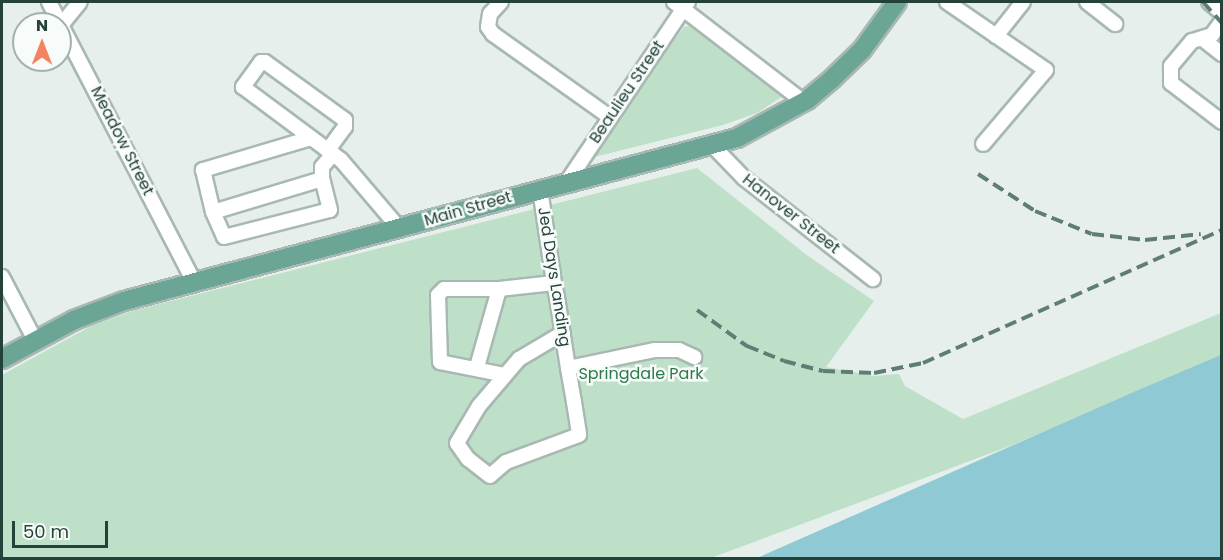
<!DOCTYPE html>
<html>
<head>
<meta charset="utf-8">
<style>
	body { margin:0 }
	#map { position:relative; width:1223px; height:560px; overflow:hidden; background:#e6efeb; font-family:Poppins,sans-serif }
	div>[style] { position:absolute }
	.green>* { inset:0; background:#bfe0c8 }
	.water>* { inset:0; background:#8ec9d4 }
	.roads { filter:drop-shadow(2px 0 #a8b8b2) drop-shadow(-2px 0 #a8b8b2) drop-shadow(0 2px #a8b8b2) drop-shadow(0 -2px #a8b8b2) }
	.minor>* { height:14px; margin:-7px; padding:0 7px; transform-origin:7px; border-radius:7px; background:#fff }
	.major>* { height:18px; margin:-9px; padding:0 9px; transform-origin:9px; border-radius:9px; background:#6aa596 }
	.rail>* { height:4px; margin-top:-2px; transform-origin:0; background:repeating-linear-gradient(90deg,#5f7d75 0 12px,transparent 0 18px) }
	span { translate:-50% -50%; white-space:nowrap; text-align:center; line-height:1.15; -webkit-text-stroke:5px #f7fbf9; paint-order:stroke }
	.street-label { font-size:16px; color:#24423a }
	.park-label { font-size:16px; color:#2d7a4b }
	.frame { position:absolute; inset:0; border:3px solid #24423a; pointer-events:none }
	.north { position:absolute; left:12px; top:12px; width:60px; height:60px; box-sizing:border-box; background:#f7fbf9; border:2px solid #a3b1ad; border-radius:50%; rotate:0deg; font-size:16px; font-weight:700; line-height:24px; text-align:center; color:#24423a }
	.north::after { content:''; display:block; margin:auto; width:21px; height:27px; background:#f4845f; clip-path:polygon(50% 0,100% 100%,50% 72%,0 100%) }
	.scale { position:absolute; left:12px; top:521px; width:96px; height:27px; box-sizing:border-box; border:3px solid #24423a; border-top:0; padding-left:8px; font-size:18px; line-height:21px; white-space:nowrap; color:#24423a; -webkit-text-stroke:4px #f7fbf9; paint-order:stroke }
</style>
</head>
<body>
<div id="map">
	<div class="green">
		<div style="clip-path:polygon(691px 25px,783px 96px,757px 113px,723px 125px,594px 157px,591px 150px,684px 27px)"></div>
		<div style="clip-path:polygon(697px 168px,808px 256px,874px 301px,826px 367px,874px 376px,899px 374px,905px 386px,963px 419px,1221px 313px,1221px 358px,1010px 446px,711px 558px,2px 558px,2px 375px,91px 326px,135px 310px)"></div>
	</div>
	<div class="water">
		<div style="clip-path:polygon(1221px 355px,1221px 558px,757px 558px,1136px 391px)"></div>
	</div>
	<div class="roads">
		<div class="minor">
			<div style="left:49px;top:2px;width:315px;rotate:62.6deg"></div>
			<div style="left:501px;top:2px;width:16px;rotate:133deg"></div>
			<div style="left:490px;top:14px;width:13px;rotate:99deg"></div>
			<div style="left:488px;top:27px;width:9px;rotate:54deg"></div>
			<div style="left:493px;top:34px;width:143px;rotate:35.4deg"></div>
			<div style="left:674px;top:2px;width:164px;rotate:37.6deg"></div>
			<div style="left:947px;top:2px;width:120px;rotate:34.5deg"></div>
			<div style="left:1046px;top:70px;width:97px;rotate:130.4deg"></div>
			<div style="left:1087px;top:2px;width:36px;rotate:38deg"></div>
			<div style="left:1209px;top:2px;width:17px;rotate:40deg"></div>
			<div style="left:1222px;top:21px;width:17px;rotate:126deg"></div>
			<div style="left:1212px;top:35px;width:21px;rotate:163deg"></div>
			<div style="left:1192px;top:41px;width:33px;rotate:130deg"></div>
			<div style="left:1171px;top:66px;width:17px;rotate:90deg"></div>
			<div style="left:1171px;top:83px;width:64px;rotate:37.4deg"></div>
			<div style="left:62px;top:24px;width:28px;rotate:-51deg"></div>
			<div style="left:996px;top:36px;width:43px;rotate:-51.5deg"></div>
			<div style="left:1204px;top:40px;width:23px;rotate:38deg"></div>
			<div style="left:311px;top:138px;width:113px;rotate:163.5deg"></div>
			<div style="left:203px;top:170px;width:43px;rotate:76.6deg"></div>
			<div style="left:213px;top:212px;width:114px;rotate:-16.8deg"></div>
			<div style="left:322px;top:179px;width:12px;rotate:-90deg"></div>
			<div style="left:322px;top:167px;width:17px;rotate:-50deg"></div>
			<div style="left:712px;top:145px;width:46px;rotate:45.9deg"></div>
			<div style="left:744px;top:178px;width:164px;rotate:38.1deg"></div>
			<div style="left:328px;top:150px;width:29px;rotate:-54deg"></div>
			<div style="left:345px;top:127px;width:7px;rotate:-90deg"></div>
			<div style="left:345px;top:120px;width:99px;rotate:-144.1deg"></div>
			<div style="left:265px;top:62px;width:4px;rotate:180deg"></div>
			<div style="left:261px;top:62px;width:31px;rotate:126deg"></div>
			<div style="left:243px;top:87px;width:122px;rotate:36.7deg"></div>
			<div style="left:341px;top:160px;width:89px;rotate:49.5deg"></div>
			<div style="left:567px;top:182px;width:217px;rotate:-56.1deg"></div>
			<div style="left:540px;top:189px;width:95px;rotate:81.5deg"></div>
			<div style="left:554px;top:283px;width:14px;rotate:78deg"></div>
			<div style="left:557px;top:297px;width:72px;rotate:81.2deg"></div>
			<div style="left:568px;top:368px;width:35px;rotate:80deg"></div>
			<div style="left:574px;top:402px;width:33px;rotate:81deg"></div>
			<div style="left:579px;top:435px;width:78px;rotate:159.7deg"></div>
			<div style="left:506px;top:462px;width:21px;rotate:139deg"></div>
			<div style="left:490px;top:476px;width:28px;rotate:-142deg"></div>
			<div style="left:468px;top:459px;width:19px;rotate:-125deg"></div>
			<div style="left:457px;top:443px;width:43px;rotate:-59.3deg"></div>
			<div style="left:479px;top:406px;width:62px;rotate:-49.6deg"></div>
			<div style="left:519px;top:359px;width:51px;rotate:-30.6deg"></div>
			<div style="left:213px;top:212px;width:27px;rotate:66deg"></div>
			<div style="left:224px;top:237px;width:109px;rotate:-14.3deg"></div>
			<div style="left:330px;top:210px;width:32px;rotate:-104deg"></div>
			<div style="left:2px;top:277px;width:71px;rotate:62.4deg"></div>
			<div style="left:477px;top:367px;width:81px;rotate:-74.2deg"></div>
			<div style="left:568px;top:368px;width:89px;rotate:-11.7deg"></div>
			<div style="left:655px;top:350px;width:24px"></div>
			<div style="left:679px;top:350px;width:17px;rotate:25deg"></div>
			<div style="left:505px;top:375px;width:66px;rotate:-168.7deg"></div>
			<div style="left:440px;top:362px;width:67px;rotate:-91.7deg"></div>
			<div style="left:438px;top:295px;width:8px;rotate:-45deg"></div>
			<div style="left:444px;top:289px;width:55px"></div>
			<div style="left:499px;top:289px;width:55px;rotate:-6.2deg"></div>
		</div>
		<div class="major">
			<div style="left:2px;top:359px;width:82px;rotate:-28.4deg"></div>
			<div style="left:74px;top:320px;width:53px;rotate:-20.8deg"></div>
			<div style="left:124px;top:301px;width:634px;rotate:-14.89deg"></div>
			<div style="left:737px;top:138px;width:80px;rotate:-28.5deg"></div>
			<div style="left:807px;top:100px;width:33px;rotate:-40deg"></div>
			<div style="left:832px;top:79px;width:42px;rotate:-44deg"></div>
			<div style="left:862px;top:50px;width:59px;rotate:-53.9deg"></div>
		</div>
	</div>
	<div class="rail">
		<div style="left:1203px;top:2px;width:28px;rotate:48deg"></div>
		<div style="left:978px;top:174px;width:68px;rotate:33deg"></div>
		<div style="left:1035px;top:211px;width:61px;rotate:22deg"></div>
		<div style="left:1092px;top:234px;width:53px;rotate:6.5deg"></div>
		<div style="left:1145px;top:240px;width:56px;rotate:-6.1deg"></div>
		<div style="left:697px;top:310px;width:62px;rotate:35.8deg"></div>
		<div style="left:747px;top:346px;width:40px;rotate:22deg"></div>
		<div style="left:784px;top:361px;width:40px;rotate:14.4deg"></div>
		<div style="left:823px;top:371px;width:51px;rotate:2.2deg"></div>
		<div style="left:874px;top:373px;width:50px;rotate:-11.5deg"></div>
		<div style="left:923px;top:363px;width:327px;rotate:-24deg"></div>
	</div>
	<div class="street-label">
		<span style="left:627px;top:92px;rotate:-56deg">Beaulieu Street</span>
		<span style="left:122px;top:141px;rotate:63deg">Meadow Street</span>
		<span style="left:468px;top:209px;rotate:-16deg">Main Street</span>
		<span style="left:791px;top:214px;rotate:38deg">Hanover Street</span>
		<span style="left:554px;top:277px;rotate:81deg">Jed Days Landing</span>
	</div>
	<div class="park-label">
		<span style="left:641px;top:374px">Springdale Park</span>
	</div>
	<div class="frame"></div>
	<div class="north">N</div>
	<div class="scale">50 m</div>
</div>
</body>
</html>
